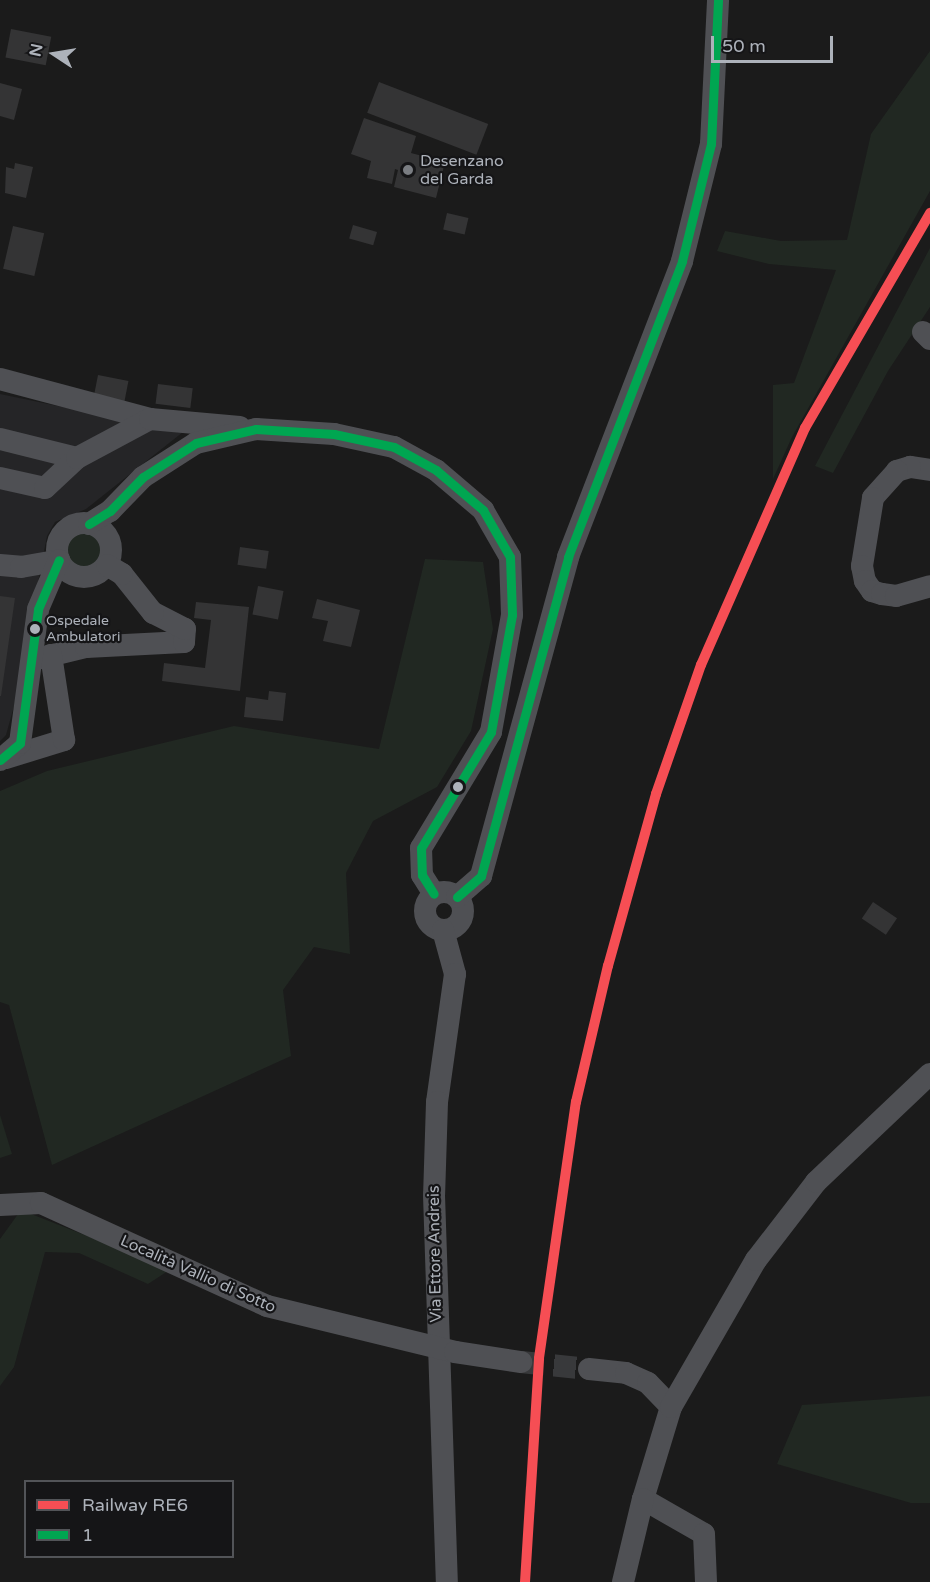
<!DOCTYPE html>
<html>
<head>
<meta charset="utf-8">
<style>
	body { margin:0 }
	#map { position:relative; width:930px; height:1582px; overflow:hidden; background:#1b1b1b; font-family:"Varela Round",sans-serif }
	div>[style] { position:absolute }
	.built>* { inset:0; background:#252527 }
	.green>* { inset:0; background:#212822 }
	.round { border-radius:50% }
	.building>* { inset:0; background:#343435; transform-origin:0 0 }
	.minor-tunnel>* { height:22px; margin-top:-11px; transform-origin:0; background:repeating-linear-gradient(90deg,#38393b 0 22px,transparent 0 33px) }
	.minor>* { height:22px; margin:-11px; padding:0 11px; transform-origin:11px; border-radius:11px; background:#4f5054 }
	.minor>.ring { margin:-11px; padding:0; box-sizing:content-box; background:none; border:22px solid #4f5054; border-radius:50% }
	.bus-1>* { height:9px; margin:-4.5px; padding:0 4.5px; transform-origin:4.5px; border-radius:4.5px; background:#00a651 }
	.rail-1>* { height:10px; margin:-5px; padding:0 5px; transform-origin:5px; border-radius:5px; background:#f64e54 }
	.dots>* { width:16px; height:16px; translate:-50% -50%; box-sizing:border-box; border:3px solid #151517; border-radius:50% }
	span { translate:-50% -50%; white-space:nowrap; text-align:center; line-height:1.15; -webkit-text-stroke:4.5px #151517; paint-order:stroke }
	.bus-label { font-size:14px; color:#adb2ba }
	.left { translate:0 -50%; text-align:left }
	.poi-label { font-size:16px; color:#adb2ba }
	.street-label { font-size:16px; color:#adb2ba }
	.legend { position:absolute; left:24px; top:1480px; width:210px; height:78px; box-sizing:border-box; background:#151517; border:2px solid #525458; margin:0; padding:8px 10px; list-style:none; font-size:18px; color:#adb2ba }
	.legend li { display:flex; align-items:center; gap:12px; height:30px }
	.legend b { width:30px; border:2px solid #525458 }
	.north { position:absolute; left:24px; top:24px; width:60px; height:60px; -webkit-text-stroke:4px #151517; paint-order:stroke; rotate:282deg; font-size:16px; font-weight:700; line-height:24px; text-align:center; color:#adb2ba }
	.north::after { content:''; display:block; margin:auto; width:21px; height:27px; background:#adb2ba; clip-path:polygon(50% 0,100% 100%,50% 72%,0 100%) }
	.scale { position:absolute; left:711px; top:36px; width:122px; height:27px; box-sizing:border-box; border:3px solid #adb2ba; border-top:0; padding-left:8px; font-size:18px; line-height:21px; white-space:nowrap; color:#adb2ba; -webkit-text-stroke:4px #151517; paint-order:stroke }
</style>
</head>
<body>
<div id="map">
	<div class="built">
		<div style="clip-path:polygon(0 394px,183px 432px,86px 509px,55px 522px,47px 536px,14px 706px,6px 735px,0 741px)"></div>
	</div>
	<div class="green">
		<div style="clip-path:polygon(930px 51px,930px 191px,792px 437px,773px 479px,773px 385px,794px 383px,836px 270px,769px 264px,717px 251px,725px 231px,781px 241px,847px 240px,871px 134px)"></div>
		<div style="clip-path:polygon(930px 248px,930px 307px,888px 371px,833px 473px,815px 466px)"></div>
		<div class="round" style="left:64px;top:530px;width:40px;height:40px"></div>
		<div style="clip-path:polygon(425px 559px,483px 562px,493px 629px,471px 731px,437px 787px,373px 821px,346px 873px,350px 954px,314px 947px,283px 990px,291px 1056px,52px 1165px,9px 1005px,0 1002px,0 791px,47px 771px,234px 726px,379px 749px)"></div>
		<div style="clip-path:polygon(0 1115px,12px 1154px,0 1158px)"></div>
		<div style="clip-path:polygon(21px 1210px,171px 1269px,148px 1284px,79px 1253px,45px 1252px,14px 1367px,0 1386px,0 1239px)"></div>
		<div style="clip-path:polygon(930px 1396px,930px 1503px,911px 1503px,777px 1464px,802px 1405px)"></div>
	</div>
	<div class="building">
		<div style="left:11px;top:29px;width:41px;height:29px;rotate:11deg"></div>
		<div style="left:379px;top:82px;width:117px;height:33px;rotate:21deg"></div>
		<div style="clip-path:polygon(0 83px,22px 89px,14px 120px,0 116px)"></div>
		<div style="clip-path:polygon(364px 118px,416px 136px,411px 153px,445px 162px,436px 198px,394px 187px,398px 170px,395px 169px,392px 184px,367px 178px,371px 161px,351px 154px)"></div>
		<div style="clip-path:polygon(15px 163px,33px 167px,26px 198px,5px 193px,6px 167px,14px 169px)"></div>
		<div style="left:447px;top:213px;width:22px;height:17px;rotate:13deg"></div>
		<div style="left:353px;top:225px;width:25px;height:14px;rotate:16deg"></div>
		<div style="left:13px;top:226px;width:32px;height:44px;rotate:13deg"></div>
		<div style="left:98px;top:375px;width:31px;height:25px;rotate:11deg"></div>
		<div style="left:158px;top:384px;width:35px;height:20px;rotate:7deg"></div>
		<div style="left:240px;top:547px;width:29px;height:18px;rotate:8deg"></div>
		<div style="left:258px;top:586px;width:26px;height:29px;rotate:11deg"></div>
		<div style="clip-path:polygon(0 596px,15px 598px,1px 696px,0 696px)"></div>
		<div style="clip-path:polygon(317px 599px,360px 610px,351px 647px,323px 641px,328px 621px,312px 618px)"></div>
		<div style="clip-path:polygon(196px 602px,249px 607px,240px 691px,162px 681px,164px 663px,205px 668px,211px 620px,194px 618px)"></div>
		<div style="clip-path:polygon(269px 691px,286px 693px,283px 721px,244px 717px,246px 697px,268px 700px)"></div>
		<div style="left:873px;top:902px;width:29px;height:20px;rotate:34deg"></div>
	</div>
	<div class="minor-tunnel">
		<div style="left:521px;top:1362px;width:68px;rotate:5.9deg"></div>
	</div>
	<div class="minor">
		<div style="left:923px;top:332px;width:10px;rotate:45deg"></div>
		<div style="left:0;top:379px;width:155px;rotate:14.9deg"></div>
		<div style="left:0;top:439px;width:79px;rotate:13.9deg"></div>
		<div style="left:930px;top:470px;width:20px;rotate:-171deg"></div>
		<div style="left:910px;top:467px;width:14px;rotate:163deg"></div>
		<div style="left:897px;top:471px;width:36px;rotate:132deg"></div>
		<div style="left:873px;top:498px;width:69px;rotate:99.2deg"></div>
		<div style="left:862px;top:566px;width:15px;rotate:79deg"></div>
		<div style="left:865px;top:581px;width:12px;rotate:55deg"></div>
		<div style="left:872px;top:591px;width:10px;rotate:17deg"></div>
		<div style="left:882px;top:594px;width:14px;rotate:8deg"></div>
		<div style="left:896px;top:596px;width:35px;rotate:-16deg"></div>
		<div style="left:0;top:478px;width:46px;rotate:12.5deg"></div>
		<div style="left:45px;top:488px;width:44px;rotate:-43.2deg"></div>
		<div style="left:77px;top:458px;width:83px;rotate:-28.1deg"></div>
		<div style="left:150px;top:419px;width:90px;rotate:5.1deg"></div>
		<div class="ring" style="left:57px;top:523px;width:32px;height:32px"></div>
		<div style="left:89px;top:524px;width:25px;rotate:-32deg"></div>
		<div style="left:110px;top:511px;width:47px;rotate:-45.9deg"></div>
		<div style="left:143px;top:477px;width:63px;rotate:-32.7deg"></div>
		<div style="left:196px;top:443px;width:62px;rotate:-13.1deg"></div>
		<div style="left:256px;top:429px;width:78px;rotate:3.7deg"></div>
		<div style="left:334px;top:434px;width:61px;rotate:12.2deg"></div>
		<div style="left:394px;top:447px;width:48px;rotate:28.7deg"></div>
		<div style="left:436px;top:470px;width:62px;rotate:40.4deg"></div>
		<div style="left:483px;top:510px;width:54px;rotate:60.1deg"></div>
		<div style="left:510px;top:557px;width:58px;rotate:88deg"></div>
		<div style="left:512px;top:615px;width:119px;rotate:100.2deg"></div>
		<div style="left:491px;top:732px;width:135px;rotate:121.1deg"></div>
		<div style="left:421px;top:848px;width:27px;rotate:88deg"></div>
		<div style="left:422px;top:875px;width:22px;rotate:58deg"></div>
		<div style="left:0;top:565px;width:21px;rotate:5deg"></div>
		<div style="left:21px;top:567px;width:39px;rotate:-10deg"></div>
		<div style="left:32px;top:660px;width:56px;rotate:-13.5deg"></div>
		<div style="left:86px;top:647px;width:98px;rotate:-2.9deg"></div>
		<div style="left:184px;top:642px;width:13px;rotate:-86deg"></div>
		<div style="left:185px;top:629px;width:36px;rotate:-153deg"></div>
		<div style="left:153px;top:613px;width:50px;rotate:-128.5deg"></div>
		<div style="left:122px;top:574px;width:17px;rotate:-149deg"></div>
		<div style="left:6px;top:758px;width:61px;rotate:-17.2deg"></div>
		<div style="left:64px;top:740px;width:86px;rotate:-98.7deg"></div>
		<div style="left:0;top:760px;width:26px;rotate:-40deg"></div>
		<div style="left:20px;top:743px;width:135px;rotate:-82.3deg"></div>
		<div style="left:38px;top:609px;width:53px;rotate:-66.8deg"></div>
		<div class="ring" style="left:425px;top:892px;width:16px;height:16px"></div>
		<div style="left:457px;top:897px;width:32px;rotate:-41deg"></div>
		<div style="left:481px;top:876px;width:331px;rotate:-74.7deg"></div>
		<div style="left:568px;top:557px;width:317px;rotate:-68.9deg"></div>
		<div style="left:682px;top:261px;width:121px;rotate:-76.1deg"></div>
		<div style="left:711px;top:144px;width:144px;rotate:-87.2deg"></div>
		<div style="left:443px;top:930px;width:46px;rotate:74.7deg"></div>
		<div style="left:455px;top:974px;width:129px;rotate:98deg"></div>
		<div style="left:437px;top:1102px;width:93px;rotate:91.8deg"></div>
		<div style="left:434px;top:1195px;width:387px;rotate:88.1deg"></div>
		<div style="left:0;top:1205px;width:41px;rotate:-2.8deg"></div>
		<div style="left:41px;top:1203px;width:248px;rotate:24.5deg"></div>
		<div style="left:267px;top:1306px;width:194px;rotate:13.7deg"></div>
		<div style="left:455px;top:1352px;width:67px;rotate:8.6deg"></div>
		<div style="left:589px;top:1369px;width:37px;rotate:6deg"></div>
		<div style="left:626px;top:1373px;width:24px;rotate:24deg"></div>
		<div style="left:648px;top:1383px;width:33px;rotate:46deg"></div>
		<div style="left:671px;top:1407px;width:96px;rotate:106.9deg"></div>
		<div style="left:643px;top:1499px;width:70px;rotate:29.8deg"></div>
		<div style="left:704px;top:1534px;width:48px;rotate:87.6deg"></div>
		<div style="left:671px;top:1407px;width:170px;rotate:-60deg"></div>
		<div style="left:756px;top:1260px;width:98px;rotate:-52.4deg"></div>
		<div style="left:816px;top:1182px;width:157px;rotate:-43.5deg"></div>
		<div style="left:623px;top:1582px;width:85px;rotate:-76.5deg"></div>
	</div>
	<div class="bus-1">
		<div style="left:89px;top:524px;width:25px;rotate:-32deg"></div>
		<div style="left:110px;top:511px;width:47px;rotate:-45.9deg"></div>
		<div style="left:143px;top:477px;width:63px;rotate:-32.7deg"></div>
		<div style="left:196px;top:443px;width:62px;rotate:-13.1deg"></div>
		<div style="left:256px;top:429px;width:78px;rotate:3.7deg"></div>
		<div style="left:334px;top:434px;width:61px;rotate:12.2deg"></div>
		<div style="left:394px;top:447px;width:48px;rotate:28.7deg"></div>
		<div style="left:436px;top:470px;width:62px;rotate:40.4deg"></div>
		<div style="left:483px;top:510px;width:54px;rotate:60.1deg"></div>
		<div style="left:510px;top:557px;width:58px;rotate:88deg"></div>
		<div style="left:512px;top:615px;width:119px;rotate:100.2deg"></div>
		<div style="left:491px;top:732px;width:135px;rotate:121.1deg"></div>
		<div style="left:421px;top:848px;width:27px;rotate:88deg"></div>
		<div style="left:422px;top:875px;width:22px;rotate:58deg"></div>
		<div style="left:0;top:760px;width:26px;rotate:-40deg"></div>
		<div style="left:20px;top:743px;width:135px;rotate:-82.3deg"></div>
		<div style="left:38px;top:609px;width:53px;rotate:-66.8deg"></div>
		<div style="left:457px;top:897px;width:32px;rotate:-41deg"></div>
		<div style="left:481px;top:876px;width:331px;rotate:-74.7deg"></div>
		<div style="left:568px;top:557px;width:317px;rotate:-68.9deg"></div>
		<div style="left:682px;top:261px;width:121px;rotate:-76.1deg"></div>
		<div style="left:711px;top:144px;width:144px;rotate:-87.2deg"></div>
	</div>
	<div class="rail-1">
		<div style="left:525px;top:1582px;width:224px;rotate:-86.4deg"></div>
		<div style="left:539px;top:1358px;width:259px;rotate:-81.8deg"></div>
		<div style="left:576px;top:1102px;width:140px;rotate:-76.8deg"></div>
		<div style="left:608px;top:966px;width:179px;rotate:-74.4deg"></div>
		<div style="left:656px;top:794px;width:137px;rotate:-70.8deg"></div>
		<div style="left:701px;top:665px;width:259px;rotate:-66.3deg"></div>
		<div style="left:805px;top:428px;width:249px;rotate:-59.8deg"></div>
	</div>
	<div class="dots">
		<div style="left:408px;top:170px;background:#7a7d82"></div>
		<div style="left:35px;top:629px;background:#adb2ba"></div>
		<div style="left:458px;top:787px;background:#adb2ba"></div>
	</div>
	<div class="bus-label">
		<span class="left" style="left:46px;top:629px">Ospedale<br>Ambulatori</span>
	</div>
	<div class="poi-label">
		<span class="left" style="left:420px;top:170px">Desenzano<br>del Garda</span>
	</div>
	<div class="street-label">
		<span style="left:435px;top:1254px;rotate:-91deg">Via Ettore Andreis</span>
		<span style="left:198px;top:1274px;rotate:24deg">Località Vallio di Sotto</span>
	</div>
	<ul class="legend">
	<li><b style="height:8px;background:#f64e54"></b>Railway RE6</li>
	<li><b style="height:8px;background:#00a651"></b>1</li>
	</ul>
	<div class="north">N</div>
	<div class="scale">50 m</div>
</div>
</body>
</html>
